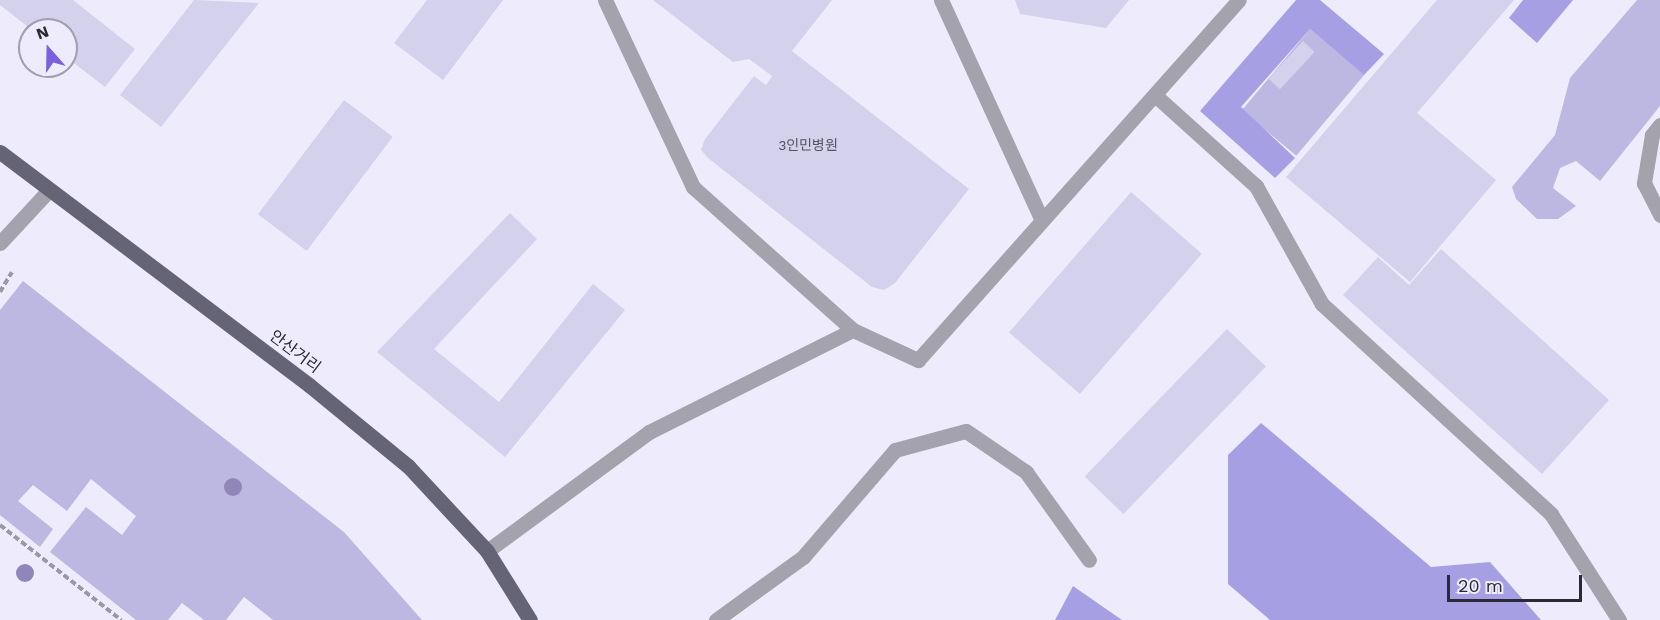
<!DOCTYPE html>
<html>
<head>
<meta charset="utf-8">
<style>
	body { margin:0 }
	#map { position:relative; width:1660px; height:620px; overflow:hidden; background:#eeecfc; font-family:"Work Sans","Noto Sans KR",sans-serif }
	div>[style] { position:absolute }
	.green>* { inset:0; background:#bcb8e1; transform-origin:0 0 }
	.forest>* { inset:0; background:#a79fe3 }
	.building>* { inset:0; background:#d3d1eb; transform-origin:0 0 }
	.path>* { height:4px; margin-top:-2px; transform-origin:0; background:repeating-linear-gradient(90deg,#9a98a5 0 6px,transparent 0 9px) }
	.lane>* { height:15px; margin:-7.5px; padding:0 7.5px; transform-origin:7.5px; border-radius:7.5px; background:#a3a2ad }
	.street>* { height:15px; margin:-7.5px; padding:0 7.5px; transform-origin:7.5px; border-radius:7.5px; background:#a3a2ad }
	.primary>* { height:15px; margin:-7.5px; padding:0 7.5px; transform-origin:7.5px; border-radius:7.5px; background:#656376 }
	.trees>* { width:18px; height:18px; margin:-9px; border-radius:50%; background:#9186b9 }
	span { translate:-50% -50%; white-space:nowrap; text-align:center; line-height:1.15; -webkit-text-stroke:5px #eeecfc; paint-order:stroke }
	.number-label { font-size:14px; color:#555462 }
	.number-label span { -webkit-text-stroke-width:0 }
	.street-label { font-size:16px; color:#2b2a34 }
	.north { position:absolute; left:18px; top:18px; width:60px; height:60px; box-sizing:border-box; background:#eeecfc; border:2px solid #a09eac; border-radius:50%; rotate:340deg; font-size:16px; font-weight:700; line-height:24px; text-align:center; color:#2b2a34 }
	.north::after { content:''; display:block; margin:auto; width:21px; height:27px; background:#7b61dc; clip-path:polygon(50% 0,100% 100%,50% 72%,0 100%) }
	.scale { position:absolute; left:1447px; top:575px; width:135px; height:27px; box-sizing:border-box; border:3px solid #2b2a34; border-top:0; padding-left:8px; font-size:18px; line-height:21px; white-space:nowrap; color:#2b2a34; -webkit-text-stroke:4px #eeecfc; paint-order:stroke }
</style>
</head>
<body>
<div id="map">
	<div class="green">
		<div style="clip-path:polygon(1637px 0,1660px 0,1660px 106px,1600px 181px,1576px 161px,1560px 168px,1553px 188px,1576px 206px,1558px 219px,1537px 219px,1516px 199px,1512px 187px,1555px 135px,1570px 78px)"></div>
		<div style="left:1310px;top:29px;width:71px;height:106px;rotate:40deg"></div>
		<div style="clip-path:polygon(23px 281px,344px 532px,422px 620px,273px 620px,244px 597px,226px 620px,204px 620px,182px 603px,168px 620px,136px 620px,50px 552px,86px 507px,122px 535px,136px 516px,91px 479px,67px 511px,33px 485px,18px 501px,53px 529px,40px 547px,0 515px,0 310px)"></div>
	</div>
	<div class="forest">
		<div style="clip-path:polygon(1296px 0,1320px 0,1384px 54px,1364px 75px,1310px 29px,1241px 107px,1295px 158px,1275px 178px,1200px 111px)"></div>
		<div style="clip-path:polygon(1523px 0,1573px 0,1537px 43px,1509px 18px)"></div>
		<div style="clip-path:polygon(1261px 423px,1431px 567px,1490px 562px,1541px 620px,1270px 620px,1228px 584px,1228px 455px)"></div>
		<div style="clip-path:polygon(1073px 586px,1122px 620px,1055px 620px)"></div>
	</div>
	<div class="building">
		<div style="clip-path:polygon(0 0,73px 0,135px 49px,105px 87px,66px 57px,66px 30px,32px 30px,0 5px)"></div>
		<div style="clip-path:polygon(194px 0,259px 3px,161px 127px,120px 95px)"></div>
		<div style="clip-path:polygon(427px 0,503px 0,443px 80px,394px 43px)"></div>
		<div style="clip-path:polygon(653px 0,832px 0,792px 51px,969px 189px,895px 283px,884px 290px,872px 287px,708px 158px,701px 150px,705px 139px,754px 76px,766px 85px,772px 76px,749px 59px,733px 62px)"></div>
		<div style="clip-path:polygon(1015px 0,1129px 0,1106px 28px,1020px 14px)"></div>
		<div style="clip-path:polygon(1437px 0,1514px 0,1417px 113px,1496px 180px,1410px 282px,1286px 177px)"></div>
		<div style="left:1303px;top:41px;width:16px;height:51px;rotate:43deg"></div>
		<div style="left:344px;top:100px;width:61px;height:143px;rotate:37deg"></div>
		<div style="left:1131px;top:192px;width:94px;height:186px;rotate:41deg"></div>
		<div style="clip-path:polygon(510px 213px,537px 239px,434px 349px,499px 402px,593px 284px,625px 310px,505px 457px,377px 352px)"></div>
		<div style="clip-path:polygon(1441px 249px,1609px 400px,1542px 474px,1343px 295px,1378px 257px,1409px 285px)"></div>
		<div style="left:1227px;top:329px;width:54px;height:205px;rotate:44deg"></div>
	</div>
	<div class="path">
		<div style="left:0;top:292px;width:23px;rotate:-59deg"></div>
		<div style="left:0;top:525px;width:154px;rotate:38.1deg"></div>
	</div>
	<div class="lane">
		<div style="left:1156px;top:96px;width:135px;rotate:42deg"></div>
		<div style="left:1256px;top:186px;width:135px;rotate:60.8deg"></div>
		<div style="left:1322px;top:304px;width:311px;rotate:42.5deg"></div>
		<div style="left:1551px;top:514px;width:126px;rotate:57.3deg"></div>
		<div style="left:0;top:243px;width:72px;rotate:-47.2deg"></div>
		<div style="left:716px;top:620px;width:107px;rotate:-35.9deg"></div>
		<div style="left:803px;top:557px;width:141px;rotate:-49.3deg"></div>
		<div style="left:895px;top:450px;width:73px;rotate:-15deg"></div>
		<div style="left:966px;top:431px;width:73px;rotate:34.3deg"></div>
		<div style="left:1026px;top:472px;width:108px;rotate:54.4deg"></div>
	</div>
	<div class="street">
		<div style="left:605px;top:0;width:207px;rotate:64.8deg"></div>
		<div style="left:693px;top:187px;width:215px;rotate:41.8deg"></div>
		<div style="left:941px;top:0;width:240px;rotate:65.4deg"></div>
		<div style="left:1660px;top:125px;width:13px;rotate:129deg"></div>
		<div style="left:1652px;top:135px;width:49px;rotate:99.5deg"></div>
		<div style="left:1644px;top:183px;width:36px;rotate:63deg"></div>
		<div style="left:487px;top:551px;width:201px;rotate:-36.3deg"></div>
		<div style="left:649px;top:432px;width:228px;rotate:-26.6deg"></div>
		<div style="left:853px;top:330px;width:72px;rotate:24.8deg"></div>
		<div style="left:918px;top:360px;width:482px;rotate:-48.3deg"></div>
	</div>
	<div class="primary">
		<div style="left:0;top:152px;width:387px;rotate:37deg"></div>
		<div style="left:309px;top:385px;width:128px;rotate:39.3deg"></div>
		<div style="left:408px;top:466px;width:116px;rotate:47.1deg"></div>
		<div style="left:487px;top:551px;width:81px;rotate:58.1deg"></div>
	</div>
	<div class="trees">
		<div style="left:233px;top:487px"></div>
		<div style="left:25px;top:573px"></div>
	</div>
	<div class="number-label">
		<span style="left:808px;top:145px">3인민병원</span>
	</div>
	<div class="street-label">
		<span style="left:295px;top:352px;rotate:37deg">안산거리</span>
	</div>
	<div class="north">N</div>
	<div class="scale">20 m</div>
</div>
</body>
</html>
